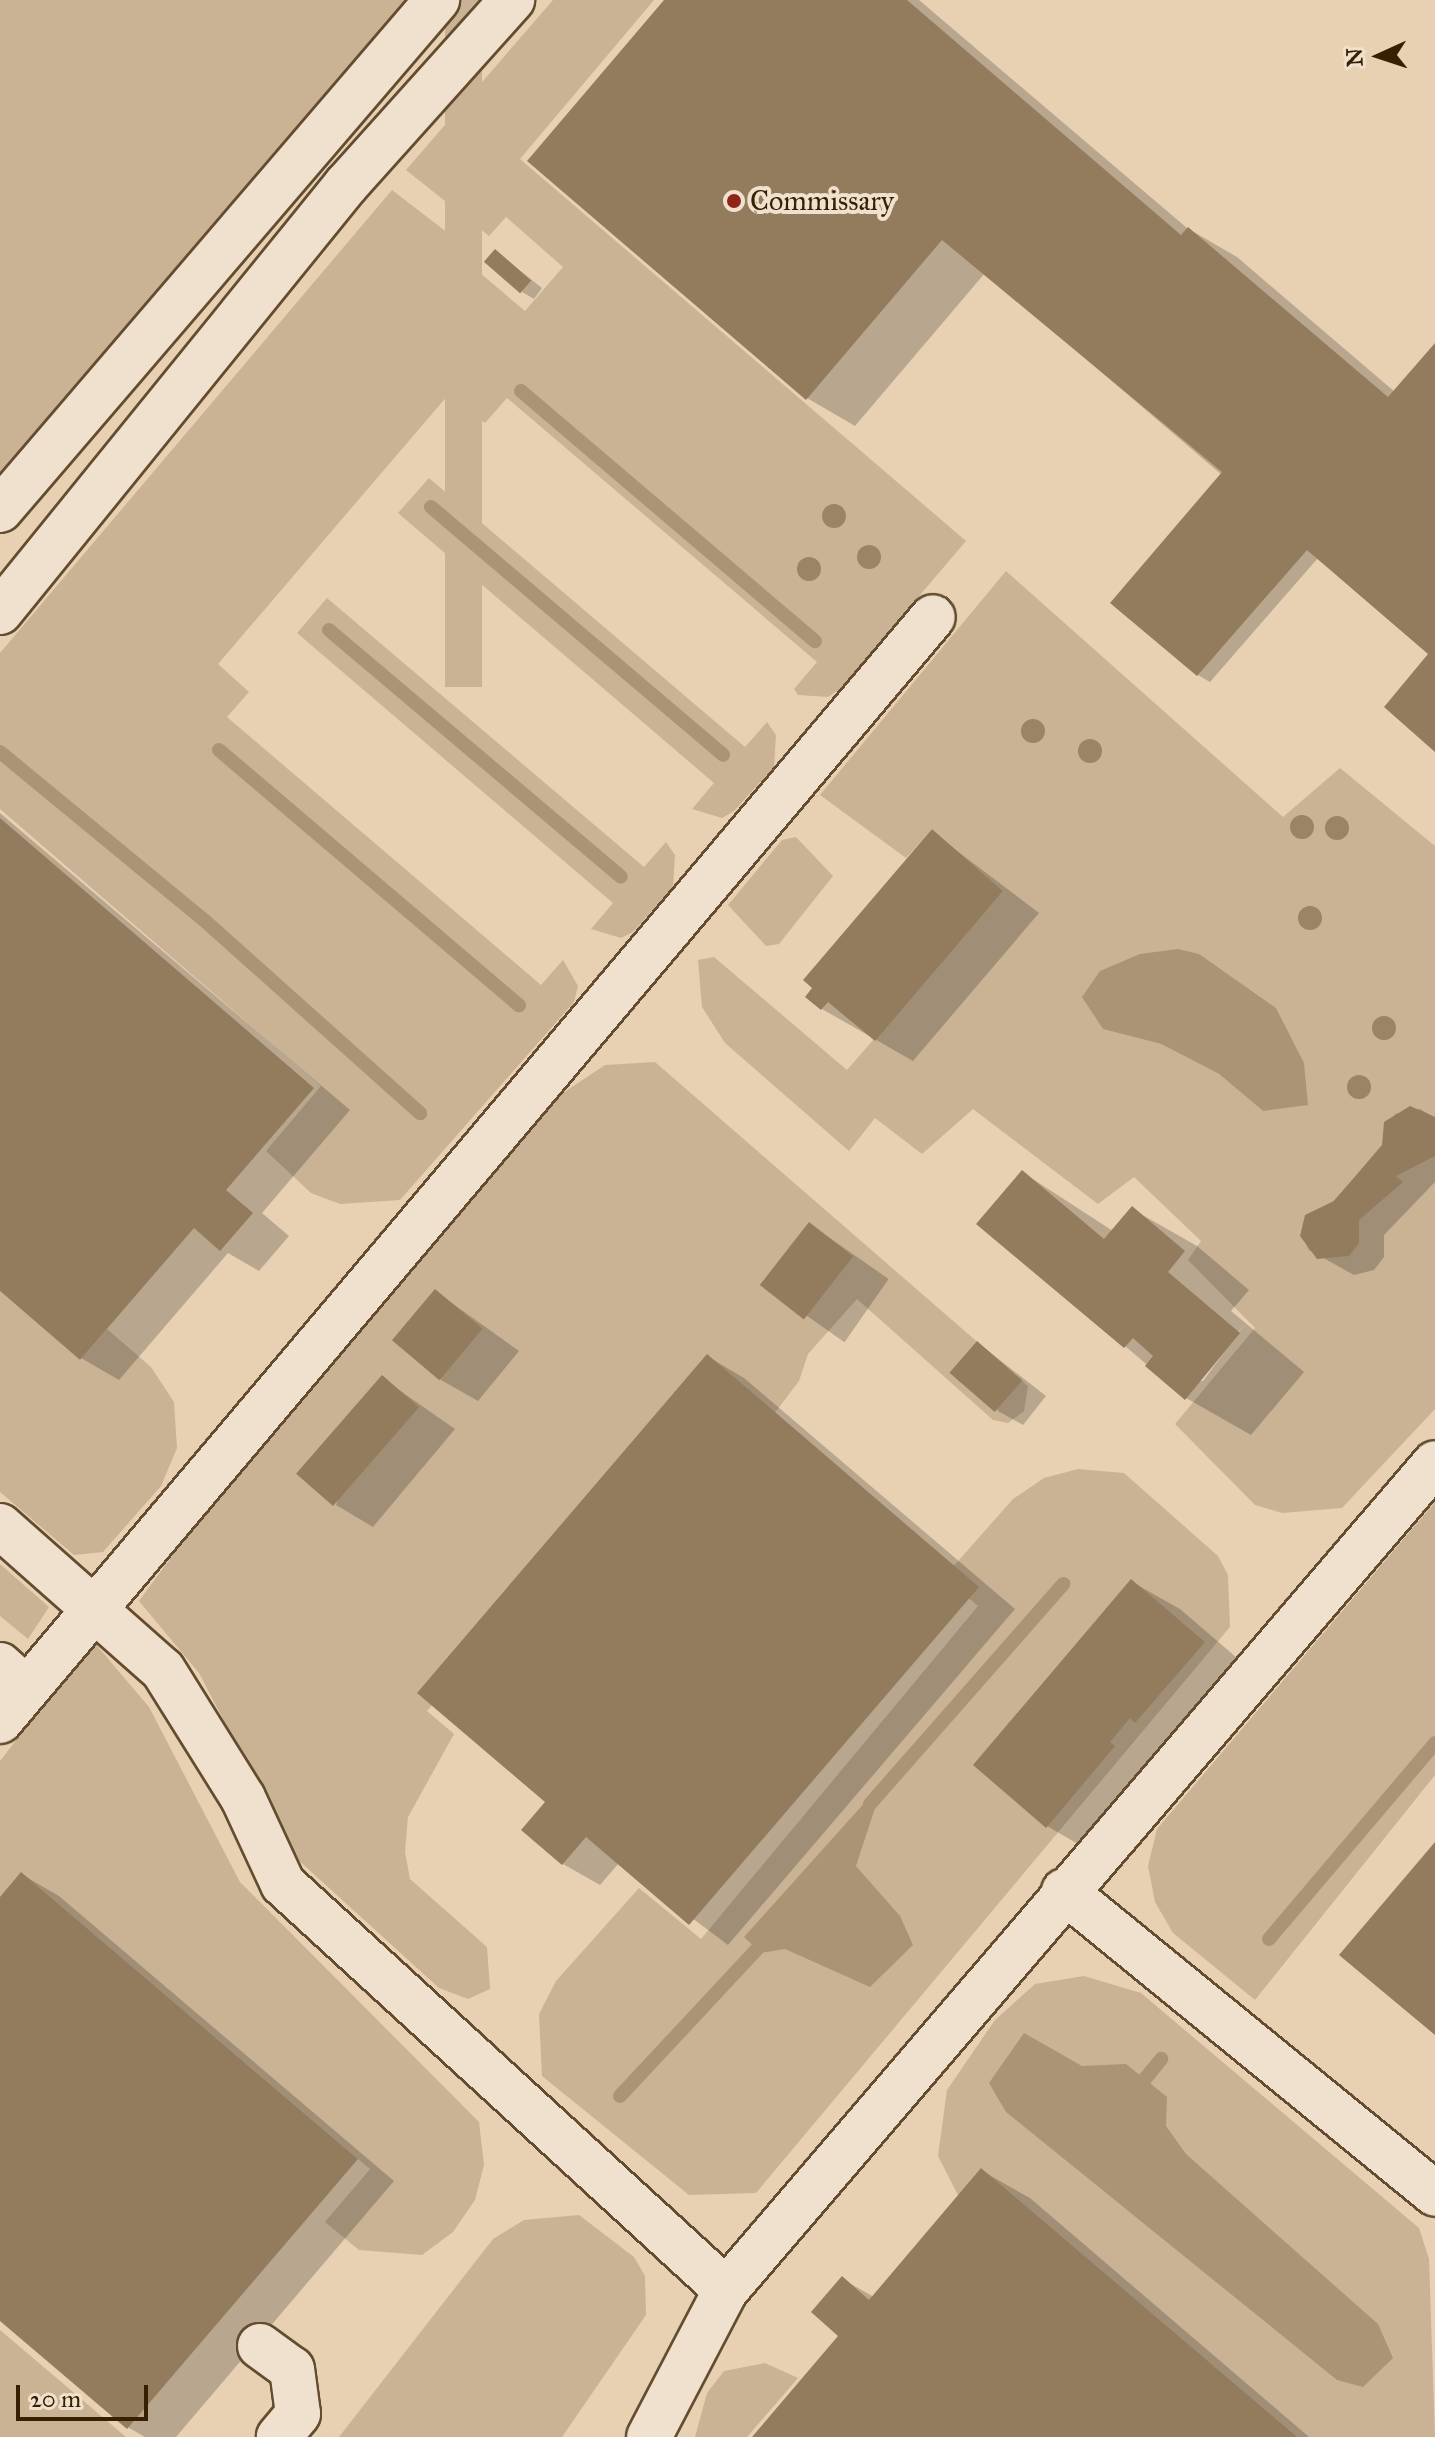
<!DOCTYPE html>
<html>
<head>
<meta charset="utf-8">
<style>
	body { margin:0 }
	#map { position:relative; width:1435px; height:2437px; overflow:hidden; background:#e7d1b2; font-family:"IM FELL Great Primer",serif }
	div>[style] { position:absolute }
	.green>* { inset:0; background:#c9b394; transform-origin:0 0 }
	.water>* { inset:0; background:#ab9476 }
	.shadow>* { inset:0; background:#0003; transform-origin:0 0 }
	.stream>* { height:14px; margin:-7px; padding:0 7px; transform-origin:7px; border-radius:7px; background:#ab9476 }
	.building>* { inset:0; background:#937c5e; transform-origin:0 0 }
	.roads { filter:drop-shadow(2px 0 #634c2f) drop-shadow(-2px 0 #634c2f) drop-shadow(0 2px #634c2f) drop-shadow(0 -2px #634c2f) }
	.minor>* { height:44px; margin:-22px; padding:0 22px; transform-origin:22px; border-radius:22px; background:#efe1cd }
	.trees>* { width:24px; height:24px; margin:-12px; border-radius:50%; background:#9b8366 }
	.dots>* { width:22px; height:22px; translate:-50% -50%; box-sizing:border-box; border:4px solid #efe1cd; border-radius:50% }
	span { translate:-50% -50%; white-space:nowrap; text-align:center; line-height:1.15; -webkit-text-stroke:8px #efe1cd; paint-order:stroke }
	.poi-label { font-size:28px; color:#371f03 }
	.left { translate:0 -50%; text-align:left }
	.north { position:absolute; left:1339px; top:16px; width:80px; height:80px; -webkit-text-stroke:6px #efe1cd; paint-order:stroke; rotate:267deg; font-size:22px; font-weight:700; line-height:32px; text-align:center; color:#371f03 }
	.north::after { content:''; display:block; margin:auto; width:28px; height:36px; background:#371f03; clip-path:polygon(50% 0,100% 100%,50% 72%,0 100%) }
	.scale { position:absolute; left:16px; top:2385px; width:132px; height:36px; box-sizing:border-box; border:4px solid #371f03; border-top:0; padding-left:10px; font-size:24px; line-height:28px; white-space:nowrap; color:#371f03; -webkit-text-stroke:6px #efe1cd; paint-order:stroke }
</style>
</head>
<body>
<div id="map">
	<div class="green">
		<div style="clip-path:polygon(0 0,420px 0,0 496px)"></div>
		<div style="left:445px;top:0;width:37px;height:687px"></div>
		<div style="clip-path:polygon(553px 0,654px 0,520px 159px,966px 541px,840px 689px,828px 697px,798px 695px,794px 689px,817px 662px,507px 398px,485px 423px,449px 394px,218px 664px,249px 692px,227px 717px,541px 985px,563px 960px,578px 986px,574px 1002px,400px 1200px,340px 1204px,311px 1193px,266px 1151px,321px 1086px,0 809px,0 653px,392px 190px,474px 253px,467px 262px,525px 311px,563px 267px,506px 217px,489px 236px,406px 170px)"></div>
		<div style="clip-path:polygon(429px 478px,745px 747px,767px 722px,776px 735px,774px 767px,734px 811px,722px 818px,692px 809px,714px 783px,398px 513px)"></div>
		<div style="clip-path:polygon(evenodd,1006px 571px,1283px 817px,1340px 768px,1435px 846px,1435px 1409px,1342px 1508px,1282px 1513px,1255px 1505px,1175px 1424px,1255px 1328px,1188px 1260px,1201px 1241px,1134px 1177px,1098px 1204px,973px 1109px,922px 1154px,875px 1118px,849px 1151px,725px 1043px,702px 1007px,698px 960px,714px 957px,847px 1070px,1003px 891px,932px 829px,906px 858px,820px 795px,1006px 571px,1104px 1029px,1304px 1063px,1263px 1111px,1219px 1074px,1161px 1044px,1104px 1029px)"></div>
		<div style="clip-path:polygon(327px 598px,644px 867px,666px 842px,675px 855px,673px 887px,633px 932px,621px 938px,591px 929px,613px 903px,297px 633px)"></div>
		<div style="clip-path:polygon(796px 837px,833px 876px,779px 944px,766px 946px,728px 905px,782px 840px)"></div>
		<div style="clip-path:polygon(655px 1062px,1028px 1386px,1024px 1411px,1008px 1423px,993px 1420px,857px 1299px,808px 1354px,799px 1381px,764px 1427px,704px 1378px,427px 1711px,454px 1734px,408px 1817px,405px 1852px,410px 1879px,487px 1947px,490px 1989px,468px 1999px,439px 1988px,295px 1857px,199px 1673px,139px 1601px,225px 1484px,560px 1095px,605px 1065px)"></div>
		<div style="clip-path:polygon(0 1291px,80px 1360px,107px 1329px,151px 1367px,174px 1402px,177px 1448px,161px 1486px,103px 1552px,74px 1555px,0 1492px)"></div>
		<div style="clip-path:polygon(1078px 1469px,1124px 1473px,1218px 1556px,1228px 1575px,1230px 1627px,756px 2193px,689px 2195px,542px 2076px,539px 2014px,556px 1981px,639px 1888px,701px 1939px,978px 1606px,944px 1577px,1013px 1499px,1044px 1478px)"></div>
		<div style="clip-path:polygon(1435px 1502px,1435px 1775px,1255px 2000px,1173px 1933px,1155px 1902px,1148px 1866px,1157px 1829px)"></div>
		<div style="clip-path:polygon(0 1564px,49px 1607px,28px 1639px,0 1616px)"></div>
		<div style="clip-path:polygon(93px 1641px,149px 1707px,240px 1882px,479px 2122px,484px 2165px,475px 2200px,453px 2232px,422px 2255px,359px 2250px,325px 2222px,370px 2169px,35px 1884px,0 1909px,0 1761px)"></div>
		<div style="clip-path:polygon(1084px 1976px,1141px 1993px,1419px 2228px,1429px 2259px,1435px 2437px,1294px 2437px,964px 2207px,938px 2156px,947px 2090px,995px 2020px,1035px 1984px)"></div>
		<div style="clip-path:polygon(579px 2215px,634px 2257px,645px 2276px,646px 2315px,562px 2437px,339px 2437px,493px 2239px,524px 2220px)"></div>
		<div style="clip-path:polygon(0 2330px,126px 2437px,0 2437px)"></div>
		<div style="clip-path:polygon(765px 2363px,798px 2378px,747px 2437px,695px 2437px,707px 2393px,724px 2371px)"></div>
	</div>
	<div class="water">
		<div style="clip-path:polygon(1178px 949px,1199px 954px,1276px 1008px,1304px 1063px,1308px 1105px,1263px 1111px,1219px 1074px,1161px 1044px,1103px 1029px,1082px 997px,1100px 971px,1140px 954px)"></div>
		<div style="clip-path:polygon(867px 1800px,875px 1808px,856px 1866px,900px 1916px,913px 1945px,870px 1987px,785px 1949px,761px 1953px,744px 1937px)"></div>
		<div style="clip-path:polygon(1024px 2033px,1082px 2066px,1126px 2064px,1167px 2097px,1166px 2126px,1186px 2154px,1378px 2324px,1393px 2358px,1363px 2387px,1337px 2380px,1006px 2112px,989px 2083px)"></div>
	</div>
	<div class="shadow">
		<div style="clip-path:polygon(667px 0,919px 0,1187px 228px,1237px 257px,1395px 392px,1435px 346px,1435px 749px,1431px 654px,1318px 558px,1210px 682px,1198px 675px,1222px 475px,985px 273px,855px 426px,807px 398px)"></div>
		<div style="clip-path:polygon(495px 251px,542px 288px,534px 299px,522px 292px)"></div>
		<div style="clip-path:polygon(0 813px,350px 1110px,262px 1213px,289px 1236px,259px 1271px,228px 1253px,119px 1380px,81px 1358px,0 1288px)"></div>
		<div style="clip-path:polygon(932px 832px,1039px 913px,913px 1061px,822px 1009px)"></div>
		<div style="clip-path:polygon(1420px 1109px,1435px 1118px,1435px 1182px,1384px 1235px,1384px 1257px,1374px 1270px,1354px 1275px,1309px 1250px,1302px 1236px,1384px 1145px,1395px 1114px)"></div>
		<div style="clip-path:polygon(evenodd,1022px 1172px,1113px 1231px,1132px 1209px,1197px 1246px,1249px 1290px,1231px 1311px,1304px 1372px,1251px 1435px,1186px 1398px,1125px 1346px,1022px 1172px,1245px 1324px,1203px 1381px,1198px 1381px,1245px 1324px)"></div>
		<div style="left:810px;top:1224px;width:96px;height:77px;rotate:35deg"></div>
		<div style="clip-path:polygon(435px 1291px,519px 1351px,478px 1401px,441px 1380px)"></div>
		<div style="clip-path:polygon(978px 1343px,1046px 1396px,1023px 1425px,998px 1411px)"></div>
		<div style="clip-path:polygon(707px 1356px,744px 1378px,1015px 1609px,728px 1945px,619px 1863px,600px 1885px,563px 1864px,548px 1802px)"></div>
		<div style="clip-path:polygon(382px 1378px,455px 1429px,373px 1527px,336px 1505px)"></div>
		<div style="clip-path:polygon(1132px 1582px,1180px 1609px,1251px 1670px,1095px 1854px,1047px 1826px)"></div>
		<div style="clip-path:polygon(21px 1874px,59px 1896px,394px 2181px,176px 2437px,145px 2437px,129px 2428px,0 2318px,0 1900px)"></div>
		<div style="clip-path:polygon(982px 2171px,1030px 2198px,1309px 2437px,754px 2437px,841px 2336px,842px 2279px,874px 2297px)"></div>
	</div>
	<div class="stream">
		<div style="left:521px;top:391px;width:386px;rotate:40.4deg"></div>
		<div style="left:431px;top:507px;width:383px;rotate:40.3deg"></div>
		<div style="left:329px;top:630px;width:382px;rotate:40.2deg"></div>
		<div style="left:219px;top:750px;width:394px;rotate:40.4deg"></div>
		<div style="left:0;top:752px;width:264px;rotate:39.5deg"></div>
		<div style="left:204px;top:920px;width:290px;rotate:41.8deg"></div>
		<div style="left:870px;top:1804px;width:293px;rotate:-48.7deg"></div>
		<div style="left:1269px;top:1939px;width:257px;rotate:-49.7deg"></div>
		<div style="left:1145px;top:2079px;width:26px;rotate:-51deg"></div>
		<div style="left:620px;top:2096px;width:201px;rotate:-47deg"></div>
	</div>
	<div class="building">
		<div style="clip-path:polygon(664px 0,907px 0,1181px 235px,1188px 227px,1388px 397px,1435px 343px,1435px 752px,1384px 707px,1428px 654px,1307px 550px,1197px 676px,1110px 603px,1222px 472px,942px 240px,806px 400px,527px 161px)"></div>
		<div style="left:495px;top:249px;width:48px;height:17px;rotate:41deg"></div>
		<div style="clip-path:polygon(0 818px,314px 1088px,226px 1190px,253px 1213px,220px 1251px,194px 1228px,80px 1360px,0 1291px)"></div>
		<div style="clip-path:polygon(932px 829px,1003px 891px,875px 1041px,828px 1002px,821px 1010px,805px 997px,812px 988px,803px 980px)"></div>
		<div style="clip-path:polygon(1410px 1106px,1435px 1117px,1435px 1156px,1396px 1176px,1403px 1182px,1359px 1220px,1359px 1243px,1349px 1256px,1317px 1259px,1300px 1236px,1305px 1215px,1334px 1201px,1382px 1145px,1384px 1122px)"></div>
		<div style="clip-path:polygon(1022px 1170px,1104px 1239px,1132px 1206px,1185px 1251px,1168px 1272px,1240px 1333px,1185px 1400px,1145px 1366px,1153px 1356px,1133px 1338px,1124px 1348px,976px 1224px)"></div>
		<div style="left:809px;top:1222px;width:56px;height:80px;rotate:38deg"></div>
		<div style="left:435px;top:1289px;width:62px;height:67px;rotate:40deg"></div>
		<div style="left:977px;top:1341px;width:60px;height:42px;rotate:41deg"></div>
		<div style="clip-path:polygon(707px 1354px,979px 1587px,689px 1925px,586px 1837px,562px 1865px,521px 1830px,545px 1802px,417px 1693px)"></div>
		<div style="left:382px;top:1375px;width:49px;height:131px;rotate:41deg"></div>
		<div style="clip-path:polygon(1131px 1579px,1205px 1642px,1135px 1723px,1130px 1718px,1110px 1742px,1115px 1746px,1046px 1828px,973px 1765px)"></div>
		<div style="clip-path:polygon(1435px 1842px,1435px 2035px,1339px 1955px)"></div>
		<div style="clip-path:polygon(21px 1872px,358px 2159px,127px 2429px,0 2321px,0 1897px)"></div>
		<div style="clip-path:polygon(981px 2168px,1297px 2437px,752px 2437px,838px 2336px,811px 2312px,842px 2276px,869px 2300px)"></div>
	</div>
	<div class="roads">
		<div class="minor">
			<div style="left:0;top:510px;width:672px;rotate:-49.41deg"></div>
			<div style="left:0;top:612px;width:550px;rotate:-50.98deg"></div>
			<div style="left:346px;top:185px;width:249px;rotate:-48.1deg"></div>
			<div style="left:0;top:1526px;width:217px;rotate:41.5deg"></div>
			<div style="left:163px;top:1670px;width:151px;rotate:58deg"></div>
			<div style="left:243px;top:1798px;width:95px;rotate:65.1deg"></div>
			<div style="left:283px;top:1884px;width:601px;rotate:42.5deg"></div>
			<div style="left:0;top:1665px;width:36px;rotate:42deg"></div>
			<div style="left:0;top:1721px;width:1445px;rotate:-49.8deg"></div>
			<div style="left:1064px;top:1891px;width:479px;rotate:39.2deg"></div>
			<div style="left:260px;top:2346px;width:39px;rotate:36deg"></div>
			<div style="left:292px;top:2369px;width:45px;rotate:82.4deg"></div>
			<div style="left:298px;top:2414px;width:30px;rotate:130deg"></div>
			<div style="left:649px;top:2437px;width:166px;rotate:-62.4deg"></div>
			<div style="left:726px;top:2290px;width:1089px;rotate:-49.39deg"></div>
		</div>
	</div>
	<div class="trees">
		<div style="left:834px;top:516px"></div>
		<div style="left:869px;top:557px"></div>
		<div style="left:809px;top:569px"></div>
		<div style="left:1033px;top:731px"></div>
		<div style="left:1090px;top:751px"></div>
		<div style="left:1302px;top:827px"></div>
		<div style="left:1337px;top:828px"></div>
		<div style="left:1310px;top:918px"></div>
		<div style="left:1384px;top:1028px"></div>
		<div style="left:1359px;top:1087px"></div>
	</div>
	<div class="dots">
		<div style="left:734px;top:201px;background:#8f2418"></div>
	</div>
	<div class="poi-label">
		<span class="left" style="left:750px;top:201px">Commissary</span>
	</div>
	<div class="north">N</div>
	<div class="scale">20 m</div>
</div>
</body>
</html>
